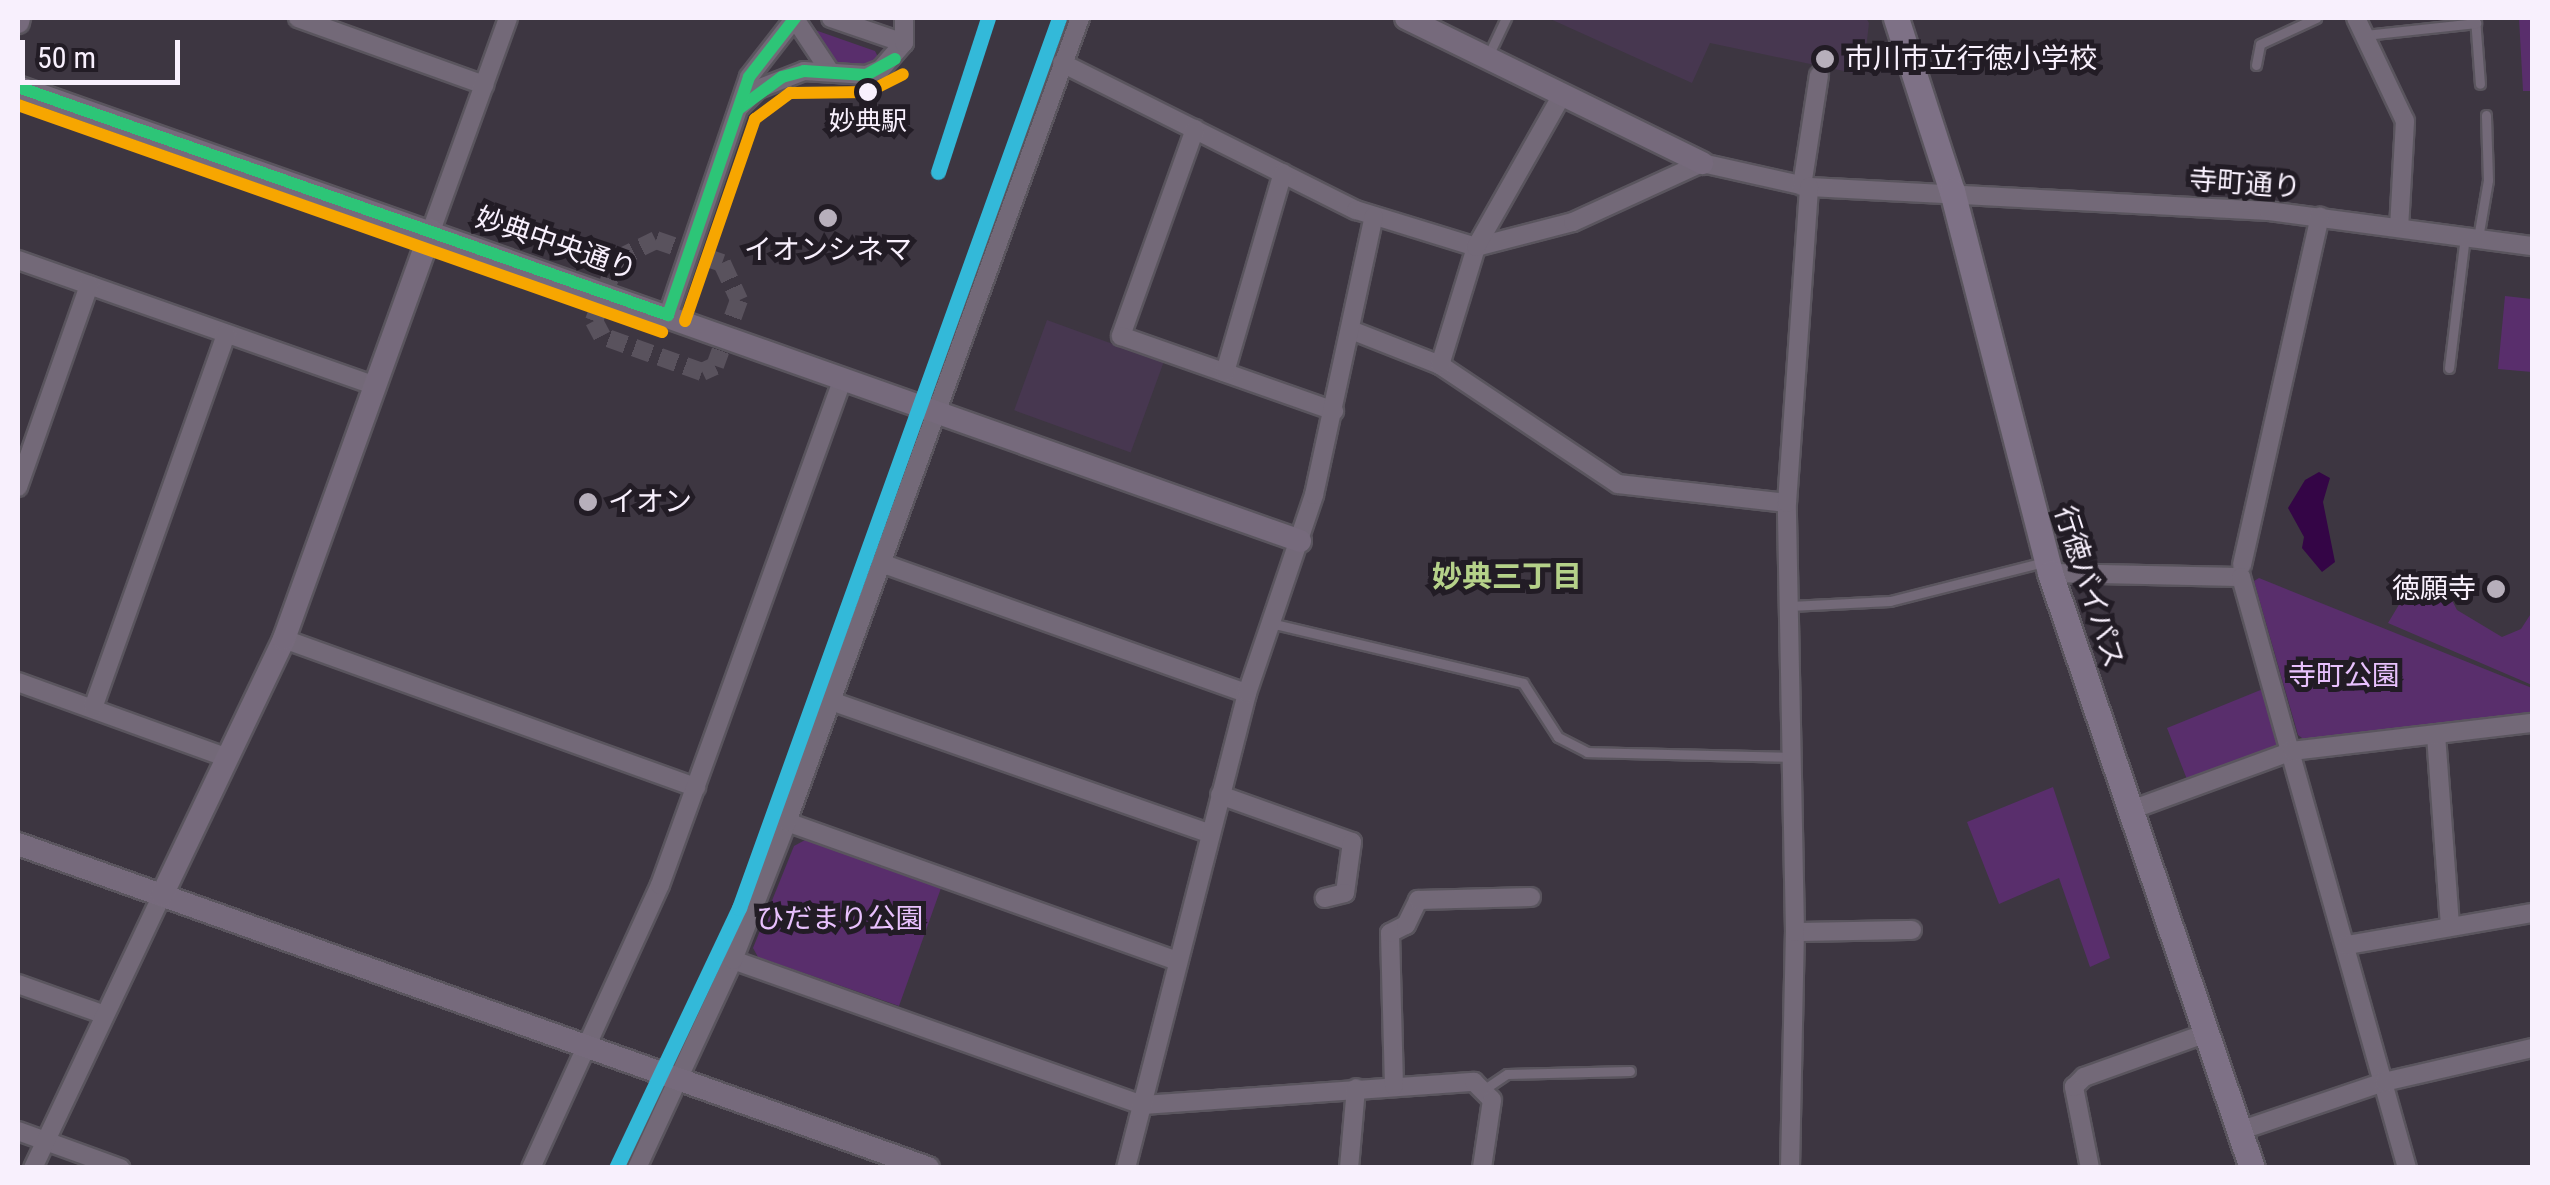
<!DOCTYPE html>
<html>
<head>
<meta charset="utf-8">
<style>
	body { margin:0 }
	#map { position:relative; width:2550px; height:1185px; overflow:hidden; background:#3d3641; font-family:"Roboto Condensed","Noto Sans JP",sans-serif }
	div>[style] { position:absolute }
	.built>* { inset:0; background:#473750; transform-origin:0 0 }
	.green>* { inset:0; background:#592e6c }
	.water>* { inset:0; background:#340546 }
	.street-tunnel>* { height:18px; margin-top:-9px; transform-origin:0; background:repeating-linear-gradient(90deg,#59525d 0 18px,transparent 0 27px) }
	.roads { filter:drop-shadow(2px 0 #5a555e) drop-shadow(-2px 0 #5a555e) drop-shadow(0 2px #5a555e) drop-shadow(0 -2px #5a555e) }
	.lane>* { height:9px; margin:-4.5px; padding:0 4.5px; transform-origin:4.5px; border-radius:4.5px; background:#736978 }
	.street>* { height:18px; margin:-9px; padding:0 9px; transform-origin:9px; border-radius:9px; background:#736978 }
	.secondary>* { height:22px; margin:-11px; padding:0 11px; transform-origin:11px; border-radius:11px; background:#766a7c }
	.primary>* { height:25px; margin:-12.5px; padding:0 12.5px; transform-origin:12.5px; border-radius:12.5px; background:#7e7186 }
	.bus-1>* { height:12px; margin:-6px; padding:0 6px; transform-origin:6px; border-radius:6px; background:#2dc577 }
	.bus-2>* { height:12px; margin:-6px; padding:0 6px; transform-origin:6px; border-radius:6px; background:#f7a600 }
	.metro-1>* { height:15px; margin:-7.5px; padding:0 7.5px; transform-origin:7.5px; border-radius:7.5px; background:#33b9d9 }
	.dots>* { width:28px; height:28px; translate:-50% -50%; box-sizing:border-box; border:5px solid #221c25; border-radius:50% }
	span { translate:-50% -50%; white-space:nowrap; text-align:center; line-height:1.15; -webkit-text-stroke:10px #221c25; paint-order:stroke }
	.bus-label { font-size:26px; color:#f8f0fd }
	.poi-label { font-size:28px; color:#f8f0fd }
	.left { translate:0 -50%; text-align:left }
	.right { translate:-100% -50%; text-align:right }
	.street-label { font-size:28px; color:#f8f0fd }
	.park-label { font-size:28px; color:#e8c1fd }
	.neighbourhood-label { font-size:30px; color:#b5d189; font-weight:700 }
	.frame { position:absolute; inset:0; border:20px solid #f8f0fd; pointer-events:none }
	.scale { position:absolute; left:20px; top:40px; width:160px; height:45px; box-sizing:border-box; border:5px solid #f8f0fd; border-top:0; padding-left:12px; font-size:30px; line-height:35px; white-space:nowrap; color:#f8f0fd; -webkit-text-stroke:8px #221c25; paint-order:stroke }
</style>
</head>
<body>
<div id="map">
	<div class="built">
		<div style="clip-path:polygon(1548px 18px,1866px 18px,1869px 23px,1863px 75px,1710px 43px,1692px 83px)"></div>
		<div style="left:1047px;top:320px;width:124px;height:96px;rotate:20deg"></div>
	</div>
	<div class="green">
		<div style="clip-path:polygon(2519px 18px,2532px 18px,2532px 91px,2523px 91px)"></div>
		<div style="clip-path:polygon(815px 30px,875px 51px,879px 59px,856px 67px,828px 60px,807px 34px)"></div>
		<div style="clip-path:polygon(2505px 296px,2532px 299px,2532px 372px,2498px 369px)"></div>
		<div style="clip-path:polygon(2259px 578px,2532px 688px,2532px 713px,2306px 741px,2298px 735px,2254px 581px)"></div>
		<div style="clip-path:polygon(2431px 578px,2444px 585px,2457px 610px,2502px 637px,2521px 629px,2532px 612px,2532px 685px,2388px 623px,2412px 583px,2423px 589px)"></div>
		<div style="clip-path:polygon(2263px 689px,2279px 740px,2274px 749px,2188px 782px,2167px 728px)"></div>
		<div style="clip-path:polygon(2053px 787px,2110px 958px,2090px 967px,2059px 878px,1999px 904px,1967px 822px)"></div>
		<div style="clip-path:polygon(805px 840px,941px 888px,899px 1006px,758px 957px,753px 948px,794px 846px)"></div>
	</div>
	<div class="water">
		<div style="clip-path:polygon(2319px 472px,2330px 478px,2323px 502px,2335px 562px,2322px 572px,2302px 548px,2304px 537px,2288px 508px,2305px 480px)"></div>
	</div>
	<div class="street-tunnel">
		<div style="left:656px;top:240px;width:70px;rotate:19.2deg"></div>
		<div style="left:722px;top:263px;width:41px;rotate:65.3deg"></div>
		<div style="left:739px;top:300px;width:70px;rotate:110deg"></div>
		<div style="left:715px;top:366px;width:14px;rotate:155deg"></div>
		<div style="left:702px;top:372px;width:106px;rotate:-160.2deg"></div>
		<div style="left:602px;top:336px;width:17px;rotate:-118deg"></div>
		<div style="left:594px;top:321px;width:66px;rotate:-69.6deg"></div>
		<div style="left:617px;top:259px;width:43px;rotate:-26deg"></div>
	</div>
	<div class="roads">
		<div class="lane">
			<div style="left:2475px;top:18px;width:66px;rotate:85.7deg"></div>
			<div style="left:2365px;top:35px;width:112px;rotate:-6.2deg"></div>
			<div style="left:1488px;top:56px;width:42px;rotate:-64.7deg"></div>
			<div style="left:2256px;top:65px;width:21px;rotate:-79deg"></div>
			<div style="left:2260px;top:44px;width:62px;rotate:-24.9deg"></div>
			<div style="left:2478px;top:238px;width:59px;rotate:-80.2deg"></div>
			<div style="left:2488px;top:180px;width:65px;rotate:-91.8deg"></div>
			<div style="left:2449px;top:368px;width:133px;rotate:-83.1deg"></div>
			<div style="left:1790px;top:606px;width:100px;rotate:-2.9deg"></div>
			<div style="left:1890px;top:601px;width:159px;rotate:-14.2deg"></div>
			<div style="left:1270px;top:623px;width:260px;rotate:13.3deg"></div>
			<div style="left:1523px;top:683px;width:64px;rotate:57.1deg"></div>
			<div style="left:1558px;top:737px;width:33px;rotate:27deg"></div>
			<div style="left:1587px;top:752px;width:204px;rotate:1.4deg"></div>
			<div style="left:1486px;top:1088px;width:25px;rotate:-34deg"></div>
			<div style="left:1507px;top:1074px;width:123px;rotate:-1.4deg"></div>
		</div>
		<div class="street">
			<div style="left:298px;top:18px;width:198px;rotate:19.8deg"></div>
			<div style="left:831px;top:18px;width:77px;rotate:18.9deg"></div>
			<div style="left:2356px;top:18px;width:114px;rotate:64.6deg"></div>
			<div style="left:2405px;top:121px;width:106px;rotate:93.2deg"></div>
			<div style="left:795px;top:19px;width:61px;rotate:56.3deg"></div>
			<div style="left:1062px;top:63px;width:329px;rotate:26.6deg"></div>
			<div style="left:1356px;top:210px;width:126px;rotate:17.1deg"></div>
			<div style="left:1476px;top:247px;width:100px;rotate:-14.5deg"></div>
			<div style="left:1573px;top:222px;width:142px;rotate:-24.6deg"></div>
			<div style="left:1702px;top:163px;width:110px;rotate:12.6deg"></div>
			<div style="left:1809px;top:187px;width:461px;rotate:3deg"></div>
			<div style="left:2269px;top:211px;width:265px;rotate:7.6deg"></div>
			<div style="left:740px;top:107px;width:25px;rotate:-45deg"></div>
			<div style="left:758px;top:89px;width:49px;rotate:-21.4deg"></div>
			<div style="left:804px;top:71px;width:62px;rotate:3.7deg"></div>
			<div style="left:866px;top:75px;width:16px;rotate:-22deg"></div>
			<div style="left:881px;top:69px;width:35px;rotate:-49deg"></div>
			<div style="left:904px;top:43px;width:25px;rotate:-90deg"></div>
			<div style="left:1195px;top:129px;width:220px;rotate:109.7deg"></div>
			<div style="left:1121px;top:336px;width:226px;rotate:19.4deg"></div>
			<div style="left:1802px;top:186px;width:112px;rotate:-81.3deg"></div>
			<div style="left:431px;top:231px;width:226px;rotate:-70.1deg"></div>
			<div style="left:18px;top:260px;width:379px;rotate:19.4deg"></div>
			<div style="left:668px;top:315px;width:251px;rotate:-71.2deg"></div>
			<div style="left:749px;top:77px;width:75px;rotate:-52.1deg"></div>
			<div style="left:1351px;top:330px;width:96px;rotate:21.5deg"></div>
			<div style="left:1440px;top:365px;width:214px;rotate:33.8deg"></div>
			<div style="left:1618px;top:484px;width:170px;rotate:6.4deg"></div>
			<div style="left:1440px;top:365px;width:123px;rotate:-73deg"></div>
			<div style="left:1476px;top:247px;width:172px;rotate:-60.5deg"></div>
			<div style="left:1225px;top:372px;width:207px;rotate:-73.8deg"></div>
			<div style="left:18px;top:487px;width:214px;rotate:-70.6deg"></div>
			<div style="left:881px;top:563px;width:388px;rotate:19.6deg"></div>
			<div style="left:2242px;top:565px;width:357px;rotate:-77.4deg"></div>
			<div style="left:2050px;top:573px;width:191px;rotate:1.2deg"></div>
			<div style="left:2241px;top:577px;width:614px;rotate:74.31deg"></div>
			<div style="left:284px;top:639px;width:438px;rotate:19.8deg"></div>
			<div style="left:18px;top:682px;width:223px;rotate:19.9deg"></div>
			<div style="left:831px;top:701px;width:402px;rotate:19.3deg"></div>
			<div style="left:93px;top:708px;width:397px;rotate:-70.4deg"></div>
			<div style="left:2436px;top:735px;width:190px;rotate:85.8deg"></div>
			<div style="left:1220px;top:795px;width:140px;rotate:19.6deg"></div>
			<div style="left:1352px;top:842px;width:51px;rotate:97.8deg"></div>
			<div style="left:1345px;top:893px;width:21px;rotate:166deg"></div>
			<div style="left:2131px;top:810px;width:171px;rotate:-20.1deg"></div>
			<div style="left:2292px;top:751px;width:242px;rotate:-6.7deg"></div>
			<div style="left:787px;top:822px;width:415px;rotate:19.6deg"></div>
			<div style="left:1795px;top:932px;width:117px;rotate:-1deg"></div>
			<div style="left:2347px;top:945px;width:188px;rotate:-9.8deg"></div>
			<div style="left:733px;top:960px;width:435px;rotate:19.5deg"></div>
			<div style="left:1143px;top:1105px;width:332px;rotate:-4deg"></div>
			<div style="left:1474px;top:1082px;width:25px;rotate:45deg"></div>
			<div style="left:1492px;top:1100px;width:69px;rotate:98.4deg"></div>
			<div style="left:18px;top:984px;width:92px;rotate:19.6deg"></div>
			<div style="left:1394px;top:1086px;width:153px;rotate:-91.5deg"></div>
			<div style="left:1390px;top:933px;width:18px;rotate:-27deg"></div>
			<div style="left:1406px;top:925px;width:28px;rotate:-64deg"></div>
			<div style="left:1418px;top:900px;width:113px;rotate:-1.5deg"></div>
			<div style="left:18px;top:1131px;width:109px;rotate:19.9deg"></div>
			<div style="left:2239px;top:1131px;width:153px;rotate:-18.7deg"></div>
			<div style="left:2384px;top:1082px;width:152px;rotate:-12.9deg"></div>
			<div style="left:33px;top:1168px;width:302px;rotate:-64.7deg"></div>
			<div style="left:531px;top:1168px;width:311px;rotate:-65.5deg"></div>
			<div style="left:660px;top:885px;width:539px;rotate:-70.15deg"></div>
			<div style="left:637px;top:1168px;width:229px;rotate:-65.2deg"></div>
			<div style="left:733px;top:960px;width:148px;rotate:-68.6deg"></div>
			<div style="left:787px;top:822px;width:856px;rotate:-69.98deg"></div>
			<div style="left:1126px;top:1168px;width:490px;rotate:-75.7deg"></div>
			<div style="left:1247px;top:693px;width:209px;rotate:-71.3deg"></div>
			<div style="left:1314px;top:495px;width:285px;rotate:-77.9deg"></div>
			<div style="left:1349px;top:1168px;width:80px;rotate:-85deg"></div>
			<div style="left:1790px;top:1168px;width:236px;rotate:-88.8deg"></div>
			<div style="left:1795px;top:932px;width:429px;rotate:-91.1deg"></div>
			<div style="left:1787px;top:503px;width:317px;rotate:-86deg"></div>
			<div style="left:2090px;top:1168px;width:83px;rotate:-101.2deg"></div>
			<div style="left:2074px;top:1087px;width:14px;rotate:-45deg"></div>
			<div style="left:2084px;top:1077px;width:131px;rotate:-19.7deg"></div>
		</div>
		<div class="secondary">
			<div style="left:1406px;top:18px;width:330px;rotate:26.1deg"></div>
			<div style="left:18px;top:22px;width:4px;rotate:-76deg"></div>
			<div style="left:18px;top:87px;width:1360px;rotate:19.5deg"></div>
			<div style="left:18px;top:844px;width:966px;rotate:19.6deg"></div>
			<div style="left:162px;top:895px;width:284px;rotate:-64.5deg"></div>
			<div style="left:284px;top:639px;width:434px;rotate:-70.2deg"></div>
		</div>
		<div class="primary">
			<div style="left:1896px;top:18px;width:182px;rotate:72.1deg"></div>
			<div style="left:1952px;top:191px;width:394px;rotate:75.6deg"></div>
			<div style="left:2050px;top:573px;width:628px;rotate:71.25deg"></div>
		</div>
	</div>
	<div class="bus-1">
		<div style="left:18px;top:87px;width:689px;rotate:19.33deg"></div>
		<div style="left:740px;top:108px;width:52px;rotate:-36.4deg"></div>
		<div style="left:782px;top:77px;width:23px;rotate:-15deg"></div>
		<div style="left:804px;top:71px;width:62px;rotate:3.7deg"></div>
		<div style="left:866px;top:75px;width:33px;rotate:-29deg"></div>
		<div style="left:668px;top:315px;width:251px;rotate:-71.2deg"></div>
		<div style="left:749px;top:77px;width:75px;rotate:-52.1deg"></div>
	</div>
	<div class="bus-2">
		<div style="left:18px;top:105px;width:683px;rotate:19.42deg"></div>
		<div style="left:685px;top:321px;width:214px;rotate:-70.9deg"></div>
		<div style="left:755px;top:119px;width:44px;rotate:-36.6deg"></div>
		<div style="left:790px;top:93px;width:78px;rotate:-0.7deg"></div>
		<div style="left:868px;top:92px;width:39px;rotate:-27deg"></div>
	</div>
	<div class="metro-1">
		<div style="left:938px;top:172px;width:162px;rotate:-72deg"></div>
		<div style="left:616px;top:1168px;width:288px;rotate:-64.7deg"></div>
		<div style="left:739px;top:908px;width:946px;rotate:-70.22deg"></div>
	</div>
	<div class="dots">
		<div style="left:1825px;top:59px;background:#b7afbb"></div>
		<div style="left:868px;top:92px;background:#f8f0fd"></div>
		<div style="left:828px;top:218px;background:#b7afbb"></div>
		<div style="left:588px;top:502px;background:#b7afbb"></div>
		<div style="left:2496px;top:589px;background:#b7afbb"></div>
	</div>
	<div class="bus-label">
		<span style="left:868px;top:122px">妙典駅</span>
	</div>
	<div class="poi-label">
		<span class="left" style="left:1845px;top:59px">市川市立行徳小学校</span>
		<span style="left:828px;top:250px">イオンシネマ</span>
		<span class="left" style="left:608px;top:502px">イオン</span>
		<span class="right" style="left:2476px;top:589px">徳願寺</span>
	</div>
	<div class="street-label">
		<span style="left:2245px;top:184px;rotate:4deg">寺町通り</span>
		<span style="left:556px;top:244px;rotate:19deg">妙典中央通り</span>
		<span style="left:2089px;top:587px;rotate:72deg">行徳バイパス</span>
	</div>
	<div class="park-label">
		<span style="left:2344px;top:676px">寺町公園</span>
		<span style="left:840px;top:919px">ひだまり公園</span>
	</div>
	<div class="neighbourhood-label">
		<span style="left:1507px;top:577px">妙典三丁目</span>
	</div>
	<div class="frame"></div>
	<div class="scale">50 m</div>
</div>
</body>
</html>
